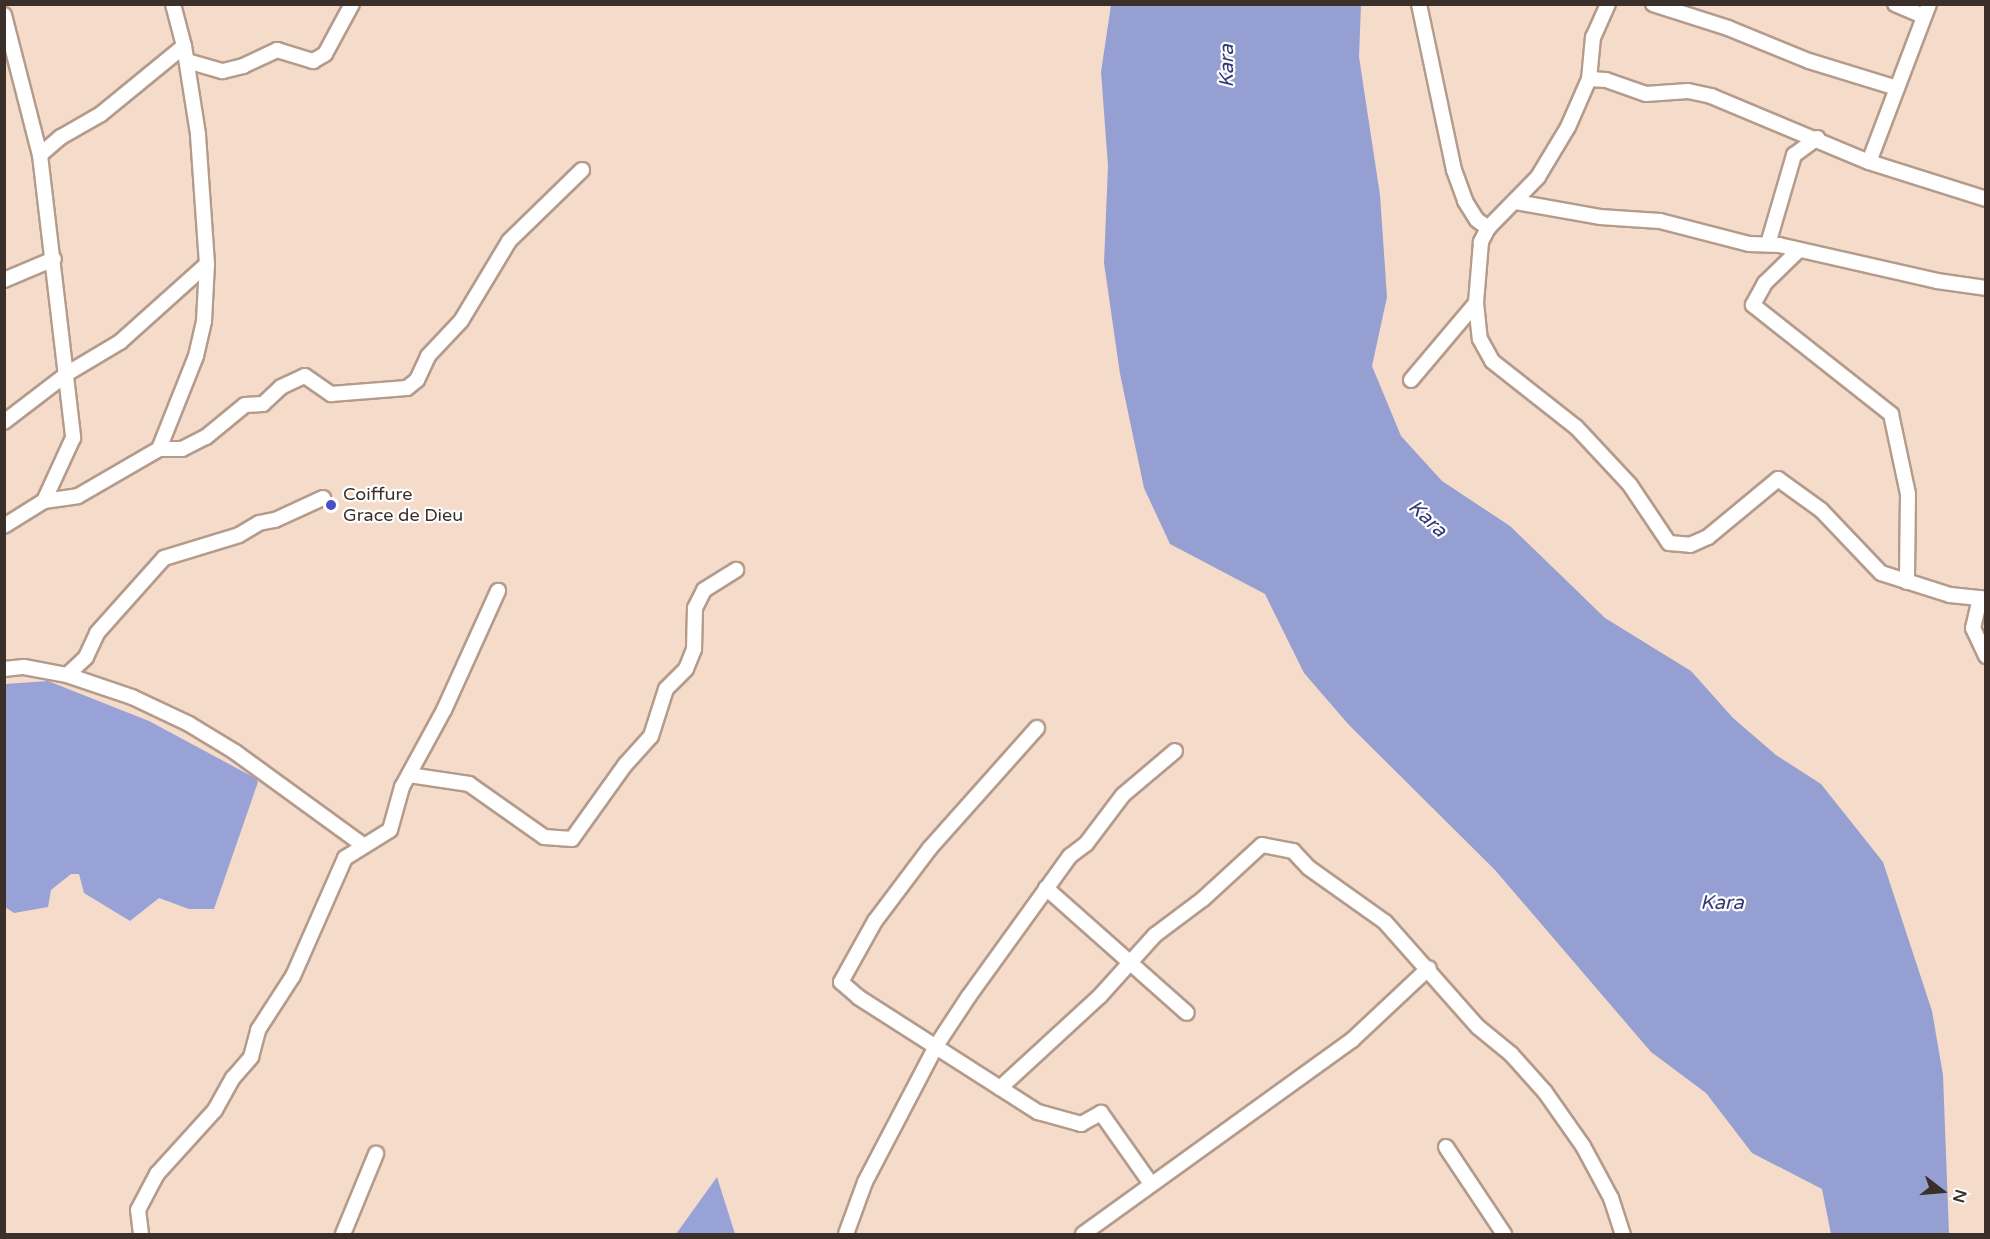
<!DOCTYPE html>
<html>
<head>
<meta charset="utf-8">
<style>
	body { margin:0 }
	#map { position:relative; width:1990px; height:1239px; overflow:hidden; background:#f5dbca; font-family:"Varela Round",sans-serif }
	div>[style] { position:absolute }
	.forest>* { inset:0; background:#99a2d6 }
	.water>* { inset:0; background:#969fd2 }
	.roads { filter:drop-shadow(2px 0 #b49b8b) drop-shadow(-2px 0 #b49b8b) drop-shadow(0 2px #b49b8b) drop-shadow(0 -2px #b49b8b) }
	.minor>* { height:14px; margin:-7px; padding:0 7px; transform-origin:7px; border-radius:7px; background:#fff }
	.dots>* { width:16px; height:16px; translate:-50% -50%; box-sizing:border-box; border:3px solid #fff; border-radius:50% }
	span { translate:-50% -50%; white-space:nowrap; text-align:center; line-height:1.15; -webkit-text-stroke:4.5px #fff; paint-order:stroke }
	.poi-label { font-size:18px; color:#3a3029 }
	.left { translate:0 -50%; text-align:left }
	.water-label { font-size:20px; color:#343a79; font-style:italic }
	.frame { position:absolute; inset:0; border:6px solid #3a3029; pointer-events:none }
	.north { position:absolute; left:1912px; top:1161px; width:60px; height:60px; -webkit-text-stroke:4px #fff; paint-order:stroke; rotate:106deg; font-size:16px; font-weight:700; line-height:24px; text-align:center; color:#3a3029 }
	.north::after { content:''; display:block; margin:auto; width:21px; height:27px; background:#3a3029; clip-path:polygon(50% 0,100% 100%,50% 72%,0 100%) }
</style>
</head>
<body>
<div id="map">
	<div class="forest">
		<div style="clip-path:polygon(48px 681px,149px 721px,255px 778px,258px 782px,214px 909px,189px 909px,159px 898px,130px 921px,84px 893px,79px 874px,71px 874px,51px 890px,48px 907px,14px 913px,5px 907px,5px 684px)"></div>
		<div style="clip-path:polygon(717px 1177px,735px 1234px,676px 1234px)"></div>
	</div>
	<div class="water">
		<div style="clip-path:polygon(1111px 5px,1361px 5px,1359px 57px,1380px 195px,1387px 297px,1372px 366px,1401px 436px,1442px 481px,1510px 526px,1605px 618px,1691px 671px,1733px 718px,1776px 755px,1821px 784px,1883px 862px,1932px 1011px,1943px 1075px,1949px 1234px,1831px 1234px,1822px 1189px,1752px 1153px,1706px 1093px,1651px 1052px,1495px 870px,1349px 725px,1304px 673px,1265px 594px,1170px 544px,1144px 488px,1120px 374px,1104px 263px,1108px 166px,1101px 72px)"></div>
	</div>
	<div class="roads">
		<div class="minor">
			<div style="left:1419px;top:4px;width:170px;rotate:78.1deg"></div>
			<div style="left:1454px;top:170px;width:33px;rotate:70deg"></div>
			<div style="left:1465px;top:201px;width:22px;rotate:58deg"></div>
			<div style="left:1477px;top:220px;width:14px;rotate:36deg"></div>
			<div style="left:1608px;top:4px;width:36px;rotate:114deg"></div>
			<div style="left:1593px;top:37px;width:42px;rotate:95.4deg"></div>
			<div style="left:1589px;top:79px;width:52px;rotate:113.6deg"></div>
			<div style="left:1568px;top:127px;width:58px;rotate:121deg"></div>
			<div style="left:1538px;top:177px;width:71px;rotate:134.4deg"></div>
			<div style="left:1488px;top:228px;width:16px;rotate:117deg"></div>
			<div style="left:1481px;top:242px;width:61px;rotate:94.7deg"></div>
			<div style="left:1476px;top:303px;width:36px;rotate:84deg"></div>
			<div style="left:1480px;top:339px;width:25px;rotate:61deg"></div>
			<div style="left:1492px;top:361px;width:107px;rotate:38.2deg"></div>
			<div style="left:1576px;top:427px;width:79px;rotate:47deg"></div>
			<div style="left:1630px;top:485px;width:70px;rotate:56.1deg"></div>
			<div style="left:1669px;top:543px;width:21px;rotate:5deg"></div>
			<div style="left:1690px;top:545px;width:20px;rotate:-24deg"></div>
			<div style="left:1708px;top:537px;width:91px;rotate:-39.6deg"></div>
			<div style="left:1778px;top:479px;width:53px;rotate:35.8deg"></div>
			<div style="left:1821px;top:510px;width:87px;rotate:46.4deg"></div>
			<div style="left:1881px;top:573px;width:72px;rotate:17.7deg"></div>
			<div style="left:1950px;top:595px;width:36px;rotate:6deg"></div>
			<div style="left:1653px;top:4px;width:79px;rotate:17.7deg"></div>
			<div style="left:1728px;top:28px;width:87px;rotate:22.2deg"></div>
			<div style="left:1809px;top:61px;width:92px;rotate:17.1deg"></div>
			<div style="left:1895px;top:4px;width:30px;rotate:23deg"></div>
			<div style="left:4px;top:15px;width:145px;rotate:75.6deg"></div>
			<div style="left:40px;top:155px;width:285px;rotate:83.3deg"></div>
			<div style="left:73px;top:438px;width:69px;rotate:114.7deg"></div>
			<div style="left:44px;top:501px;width:47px;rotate:148deg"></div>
			<div style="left:187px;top:61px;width:37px;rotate:16deg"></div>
			<div style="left:223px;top:71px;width:21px;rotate:-14deg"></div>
			<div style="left:243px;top:66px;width:38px;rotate:-25deg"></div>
			<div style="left:277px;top:50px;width:38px;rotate:17deg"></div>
			<div style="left:313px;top:61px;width:14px;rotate:-30deg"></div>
			<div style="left:325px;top:54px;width:57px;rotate:-61.6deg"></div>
			<div style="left:1589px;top:79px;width:17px;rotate:3deg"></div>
			<div style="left:1606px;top:80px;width:42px;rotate:19.3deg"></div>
			<div style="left:1646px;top:94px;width:42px;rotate:-4.1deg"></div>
			<div style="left:1688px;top:91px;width:24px;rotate:12deg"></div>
			<div style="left:1711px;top:96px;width:171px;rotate:22.7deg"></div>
			<div style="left:1869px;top:162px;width:123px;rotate:17.5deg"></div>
			<div style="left:40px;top:155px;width:28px;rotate:-41deg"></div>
			<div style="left:61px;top:137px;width:46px;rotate:-29.9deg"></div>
			<div style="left:101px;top:114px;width:107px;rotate:-39.3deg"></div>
			<div style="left:1869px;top:162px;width:169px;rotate:-69.2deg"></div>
			<div style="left:1516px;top:202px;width:85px;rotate:10.1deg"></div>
			<div style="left:1600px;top:217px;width:60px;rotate:3.8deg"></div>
			<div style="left:1660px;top:221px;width:92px;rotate:14.5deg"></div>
			<div style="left:1749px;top:244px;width:30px;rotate:2deg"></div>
			<div style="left:1779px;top:245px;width:162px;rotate:12.8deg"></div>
			<div style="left:1937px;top:281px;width:49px;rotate:8.1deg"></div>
			<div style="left:1768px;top:244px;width:93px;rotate:-73.7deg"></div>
			<div style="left:1794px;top:155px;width:29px;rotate:-36deg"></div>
			<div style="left:1798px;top:251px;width:46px;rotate:135.9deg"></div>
			<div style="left:1765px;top:283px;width:25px;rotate:119deg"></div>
			<div style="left:1753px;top:305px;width:176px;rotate:38.3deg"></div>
			<div style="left:1891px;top:414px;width:82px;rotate:78deg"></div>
			<div style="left:1908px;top:494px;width:88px;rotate:90.7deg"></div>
			<div style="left:4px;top:280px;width:54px;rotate:-22.8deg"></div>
			<div style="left:1411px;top:380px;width:101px;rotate:-49.8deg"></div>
			<div style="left:4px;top:422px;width:81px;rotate:-37.4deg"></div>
			<div style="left:68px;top:373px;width:61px;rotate:-30.8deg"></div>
			<div style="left:120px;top:342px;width:117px;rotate:-41.9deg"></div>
			<div style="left:159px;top:449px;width:23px"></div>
			<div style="left:182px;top:449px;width:27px;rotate:-27deg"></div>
			<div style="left:206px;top:437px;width:50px;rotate:-39.4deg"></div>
			<div style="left:245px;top:405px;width:18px;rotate:-3deg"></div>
			<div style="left:263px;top:404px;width:25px;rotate:-43deg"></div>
			<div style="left:281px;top:387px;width:26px;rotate:-25deg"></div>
			<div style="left:305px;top:376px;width:32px;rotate:35deg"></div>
			<div style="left:331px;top:394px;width:76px;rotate:-4.5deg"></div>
			<div style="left:407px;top:388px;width:13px;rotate:-39deg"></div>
			<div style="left:417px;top:380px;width:26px;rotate:-65deg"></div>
			<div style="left:428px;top:356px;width:48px;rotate:-46.7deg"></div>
			<div style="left:461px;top:321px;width:93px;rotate:-59deg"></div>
			<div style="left:509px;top:241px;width:102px;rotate:-44.2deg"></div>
			<div style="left:44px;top:501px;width:34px;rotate:-8deg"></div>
			<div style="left:78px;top:496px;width:94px;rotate:-30.1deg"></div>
			<div style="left:159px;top:449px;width:100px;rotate:-68.3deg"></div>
			<div style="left:196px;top:356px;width:36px;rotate:-77deg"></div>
			<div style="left:204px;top:321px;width:57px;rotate:-87deg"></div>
			<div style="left:207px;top:264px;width:130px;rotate:-94deg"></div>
			<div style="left:198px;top:134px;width:89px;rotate:-99deg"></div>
			<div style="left:184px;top:46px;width:43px;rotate:-104.7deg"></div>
			<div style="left:1980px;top:598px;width:31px;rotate:103deg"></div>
			<div style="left:1973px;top:628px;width:31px;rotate:65deg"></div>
			<div style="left:4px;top:669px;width:20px;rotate:-6deg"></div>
			<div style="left:24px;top:667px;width:44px;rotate:10.5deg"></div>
			<div style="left:67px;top:675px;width:69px;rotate:18.7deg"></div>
			<div style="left:132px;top:697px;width:63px;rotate:25.3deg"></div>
			<div style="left:189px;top:724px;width:54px;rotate:31.3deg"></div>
			<div style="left:235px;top:752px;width:158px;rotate:36deg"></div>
			<div style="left:67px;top:675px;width:26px;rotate:-43deg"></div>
			<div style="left:86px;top:657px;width:26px;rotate:-65deg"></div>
			<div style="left:97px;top:633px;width:101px;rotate:-48.2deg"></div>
			<div style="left:164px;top:558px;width:78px;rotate:-17deg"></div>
			<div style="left:239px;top:535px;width:23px;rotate:-31deg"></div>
			<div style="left:259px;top:523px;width:16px;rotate:-11deg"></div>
			<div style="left:275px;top:520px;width:53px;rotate:-24.6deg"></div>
			<div style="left:1037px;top:728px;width:161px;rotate:131.7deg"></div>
			<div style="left:930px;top:848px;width:91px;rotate:127deg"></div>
			<div style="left:875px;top:921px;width:70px;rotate:119.1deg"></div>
			<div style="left:841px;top:982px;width:23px;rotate:41deg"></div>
			<div style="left:858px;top:997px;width:214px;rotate:32.6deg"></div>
			<div style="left:1038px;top:1112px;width:45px;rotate:15.6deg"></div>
			<div style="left:1081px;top:1124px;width:23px;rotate:-29deg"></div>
			<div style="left:1101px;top:1113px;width:87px;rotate:54.8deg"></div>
			<div style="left:409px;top:775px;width:61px;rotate:8.5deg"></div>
			<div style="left:469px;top:784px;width:92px;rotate:35.2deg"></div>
			<div style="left:544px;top:837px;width:28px;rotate:4deg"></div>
			<div style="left:572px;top:839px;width:91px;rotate:-54.4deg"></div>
			<div style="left:625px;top:765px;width:39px;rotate:-48deg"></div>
			<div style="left:651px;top:736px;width:49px;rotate:-72.3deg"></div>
			<div style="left:666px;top:689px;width:28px;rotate:-45deg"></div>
			<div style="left:686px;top:669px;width:22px;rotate:-68deg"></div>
			<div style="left:694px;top:649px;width:41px;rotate:-88.6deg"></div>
			<div style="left:695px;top:608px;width:20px;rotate:-63deg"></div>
			<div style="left:704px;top:590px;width:38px;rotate:-32deg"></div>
			<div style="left:1046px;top:888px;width:188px;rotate:41.6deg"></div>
			<div style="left:1000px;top:1088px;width:136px;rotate:-42.6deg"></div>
			<div style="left:1100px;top:996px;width:82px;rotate:-48deg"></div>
			<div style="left:1155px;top:935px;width:60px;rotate:-36.9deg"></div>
			<div style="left:1203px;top:899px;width:80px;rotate:-42.5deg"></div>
			<div style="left:1262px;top:845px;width:32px;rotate:11deg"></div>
			<div style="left:1293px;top:851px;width:23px;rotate:47deg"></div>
			<div style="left:1309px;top:868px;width:93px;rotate:35.4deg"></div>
			<div style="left:1385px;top:922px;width:140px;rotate:48.5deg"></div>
			<div style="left:1478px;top:1027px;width:43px;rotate:39.3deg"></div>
			<div style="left:1511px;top:1054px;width:51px;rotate:48.2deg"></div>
			<div style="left:1545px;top:1092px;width:66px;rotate:54.9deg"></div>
			<div style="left:1583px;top:1146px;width:59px;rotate:61.7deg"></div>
			<div style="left:1611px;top:1198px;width:38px;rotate:72deg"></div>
			<div style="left:1446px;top:1147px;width:105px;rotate:56.3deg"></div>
			<div style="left:141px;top:1234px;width:24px;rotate:-97deg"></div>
			<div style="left:138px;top:1210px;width:41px;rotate:-62.2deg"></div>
			<div style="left:157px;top:1174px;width:86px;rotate:-47.8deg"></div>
			<div style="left:215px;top:1110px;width:37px;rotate:-61deg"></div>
			<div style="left:233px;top:1078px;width:28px;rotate:-49deg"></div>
			<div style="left:251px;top:1057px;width:28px;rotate:-75deg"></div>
			<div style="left:258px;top:1030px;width:64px;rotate:-57.1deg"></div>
			<div style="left:293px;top:976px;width:129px;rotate:-66.2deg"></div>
			<div style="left:345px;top:858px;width:53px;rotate:-31.9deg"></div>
			<div style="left:390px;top:830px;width:45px;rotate:-74.4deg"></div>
			<div style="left:402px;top:787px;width:88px;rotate:-61.4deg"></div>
			<div style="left:444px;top:710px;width:131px;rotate:-65.6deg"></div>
			<div style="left:343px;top:1234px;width:87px;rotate:-67.6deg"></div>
			<div style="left:846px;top:1234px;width:55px;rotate:-69.9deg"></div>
			<div style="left:865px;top:1182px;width:153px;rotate:-62.4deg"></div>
			<div style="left:936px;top:1046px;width:60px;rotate:-56.6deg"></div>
			<div style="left:969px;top:996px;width:173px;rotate:-54.2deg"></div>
			<div style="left:1070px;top:856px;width:20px;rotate:-37deg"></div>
			<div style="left:1086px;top:844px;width:61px;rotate:-52.9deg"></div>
			<div style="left:1123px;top:795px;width:68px;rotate:-40.2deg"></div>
			<div style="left:1083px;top:1234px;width:332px;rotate:-35.8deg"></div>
			<div style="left:1352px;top:1040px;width:105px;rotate:-43.1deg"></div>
		</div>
	</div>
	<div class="dots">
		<div style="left:331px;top:505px;background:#4b4ec4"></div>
	</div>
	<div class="poi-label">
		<span class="left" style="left:343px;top:505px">Coiffure<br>Grace de Dieu</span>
	</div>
	<div class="water-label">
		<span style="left:1227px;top:66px;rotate:-90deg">Kara</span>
		<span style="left:1427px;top:519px;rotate:43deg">Kara</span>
		<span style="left:1722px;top:903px">Kara</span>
	</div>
	<div class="frame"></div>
	<div class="north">N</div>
</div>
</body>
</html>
